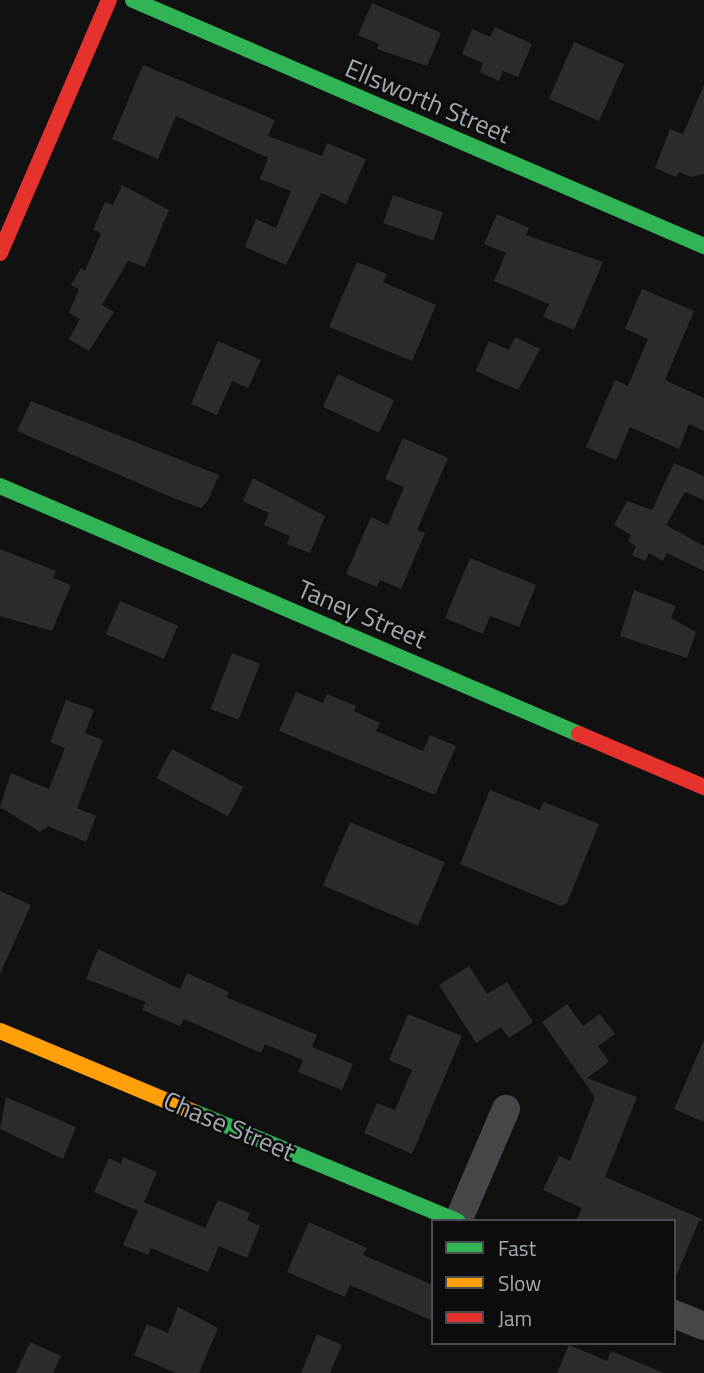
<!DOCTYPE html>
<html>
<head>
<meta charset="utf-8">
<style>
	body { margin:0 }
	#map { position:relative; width:704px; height:1373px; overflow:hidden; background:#111; font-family:"Titillium Web",sans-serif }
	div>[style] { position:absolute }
	.building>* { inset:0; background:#2c2c2c; transform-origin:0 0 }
	.street>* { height:28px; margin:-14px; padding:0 14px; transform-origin:14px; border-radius:14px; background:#45474a }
	.fast>* { height:16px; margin:-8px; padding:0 8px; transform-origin:8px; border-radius:8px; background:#30b455 }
	.slow>* { height:16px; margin:-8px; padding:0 8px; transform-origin:8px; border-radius:8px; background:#ff9f0a }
	.jam>* { height:16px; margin:-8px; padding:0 8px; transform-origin:8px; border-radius:8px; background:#e5322d }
	span { translate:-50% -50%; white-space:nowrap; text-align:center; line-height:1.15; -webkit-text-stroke:5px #0c0c0d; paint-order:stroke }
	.street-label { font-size:26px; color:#a3a9b1 }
	.legend { position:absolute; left:431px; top:1219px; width:245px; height:126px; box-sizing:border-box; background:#0c0c0d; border:2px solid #484b4f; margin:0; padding:9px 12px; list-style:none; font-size:21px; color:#a3a9b1 }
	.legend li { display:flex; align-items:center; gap:14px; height:35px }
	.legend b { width:35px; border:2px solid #484b4f }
</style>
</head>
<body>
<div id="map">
	<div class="building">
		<div style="clip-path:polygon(372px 3px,441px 33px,427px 66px,377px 49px,379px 44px,358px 35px)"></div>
		<div style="clip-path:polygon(495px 27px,532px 44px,518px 77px,503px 71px,499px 81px,480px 72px,483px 63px,462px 54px,472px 29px,490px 37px)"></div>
		<div style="left:574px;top:42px;width:55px;height:62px;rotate:24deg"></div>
		<div style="clip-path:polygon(143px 65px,275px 120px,268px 136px,322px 156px,327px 143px,366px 159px,346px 204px,321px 193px,286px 265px,245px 247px,256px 219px,276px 228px,291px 191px,260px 179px,268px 158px,176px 116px,158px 159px,112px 139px)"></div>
		<div style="clip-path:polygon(704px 85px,704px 174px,691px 177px,679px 172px,676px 177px,655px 168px,670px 129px,683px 134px)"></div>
		<div style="clip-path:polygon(122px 185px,169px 210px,145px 267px,128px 261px,102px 305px,114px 312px,89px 351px,69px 339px,80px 319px,69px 313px,79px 289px,71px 285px,81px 268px,85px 271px,101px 233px,93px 230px,105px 202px,113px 205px)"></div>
		<div style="left:393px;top:195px;width:53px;height:30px;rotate:19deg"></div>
		<div style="clip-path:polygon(497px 214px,529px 228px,526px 235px,603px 262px,574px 330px,543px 317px,549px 304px,494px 281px,506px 253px,484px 244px)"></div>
		<div style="clip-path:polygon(357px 262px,387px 274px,383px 282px,436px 305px,412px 361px,329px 327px)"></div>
		<div style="clip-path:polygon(642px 289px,694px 311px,665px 380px,704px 398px,704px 431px,689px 424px,679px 449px,630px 427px,616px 460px,586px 447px,615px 380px,628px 386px,648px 339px,625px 329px)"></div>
		<div style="clip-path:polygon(515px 337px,540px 349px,518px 390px,476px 371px,489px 341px,509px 350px)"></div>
		<div style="clip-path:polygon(218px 341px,261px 360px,248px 388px,232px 381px,217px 415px,191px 404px)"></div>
		<div style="left:338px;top:374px;width:62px;height:36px;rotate:25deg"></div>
		<div style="clip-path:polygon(31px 401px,219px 475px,207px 502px,201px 508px,171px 497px,17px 431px)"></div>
		<div style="clip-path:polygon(403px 438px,448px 458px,417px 530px,425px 533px,401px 589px,380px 580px,377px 587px,346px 574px,371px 517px,388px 525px,404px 487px,385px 479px)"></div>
		<div style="clip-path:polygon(674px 463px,704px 476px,704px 500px,685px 492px,666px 525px,704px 546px,704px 571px,667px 553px,663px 561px,649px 553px,645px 561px,632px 555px,636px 546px,628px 541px,631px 535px,614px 525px,627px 501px,652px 510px)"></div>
		<div style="clip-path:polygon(253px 478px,325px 516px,310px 553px,287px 544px,290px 536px,264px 525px,269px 513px,243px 501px)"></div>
		<div style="clip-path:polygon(0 549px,56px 571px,53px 578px,71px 585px,52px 631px,0 616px)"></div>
		<div style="clip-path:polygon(470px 558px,536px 585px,519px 627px,490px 616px,483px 634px,445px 618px)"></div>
		<div style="clip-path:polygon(634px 590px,676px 606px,671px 618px,696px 632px,687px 658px,620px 636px)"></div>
		<div style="left:120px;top:601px;width:63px;height:36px;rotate:23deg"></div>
		<div style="left:232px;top:653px;width:30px;height:60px;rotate:21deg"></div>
		<div style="clip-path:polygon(296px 692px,323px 703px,327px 694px,356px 706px,354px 711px,380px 723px,376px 731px,423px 751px,430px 735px,456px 746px,435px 795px,279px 731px)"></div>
		<div style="clip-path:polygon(66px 700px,94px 710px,85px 733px,103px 740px,77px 808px,96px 816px,86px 842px,48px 826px,40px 832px,0 807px,11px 773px,49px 789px,65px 748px,50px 742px)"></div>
		<div style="left:172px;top:749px;width:81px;height:33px;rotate:28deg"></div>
		<div style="clip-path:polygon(490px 790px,540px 810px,544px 802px,599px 824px,567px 903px,561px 906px,460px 864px)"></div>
		<div style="left:350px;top:822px;width:103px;height:69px;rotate:23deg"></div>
		<div style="clip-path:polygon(0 891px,31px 905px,0 974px)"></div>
		<div style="clip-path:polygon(98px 949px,180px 989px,187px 973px,229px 992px,226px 997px,317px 1035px,312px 1047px,353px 1064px,342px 1090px,298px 1072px,303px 1060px,265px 1044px,261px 1053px,184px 1019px,180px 1026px,142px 1010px,146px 1002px,86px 979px)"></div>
		<div style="clip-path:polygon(469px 966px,487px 994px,507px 982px,533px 1022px,509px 1038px,501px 1027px,476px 1043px,439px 985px)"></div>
		<div style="clip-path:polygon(567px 1004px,583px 1026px,600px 1014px,615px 1034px,598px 1046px,609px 1062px,587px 1078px,637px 1097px,605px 1177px,704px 1220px,699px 1221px,675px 1279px,674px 1221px,576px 1221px,582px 1208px,543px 1190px,559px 1156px,570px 1161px,595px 1097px,542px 1022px)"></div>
		<div style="clip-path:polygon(408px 1014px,462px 1036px,412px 1154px,364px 1133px,377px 1103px,395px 1110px,412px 1070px,389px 1060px)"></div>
		<div style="clip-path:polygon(704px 1040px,704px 1122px,674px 1109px)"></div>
		<div style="clip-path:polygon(6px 1097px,76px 1127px,63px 1159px,0 1129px)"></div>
		<div style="clip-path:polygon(123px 1157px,157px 1172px,144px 1202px,184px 1219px,205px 1228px,218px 1200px,250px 1213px,247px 1220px,260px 1226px,247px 1258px,219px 1246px,208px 1272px,151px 1248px,148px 1255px,123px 1245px,138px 1211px,94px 1192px,109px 1158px,121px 1164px)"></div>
		<div style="clip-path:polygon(309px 1222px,367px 1248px,363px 1255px,433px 1285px,433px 1321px,350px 1285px,345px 1297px,287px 1272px)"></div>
		<div style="clip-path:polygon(178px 1307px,218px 1328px,199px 1373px,176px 1373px,134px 1355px,147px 1324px,168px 1333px)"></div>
		<div style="clip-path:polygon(317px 1334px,342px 1345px,330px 1373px,301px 1373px)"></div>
		<div style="clip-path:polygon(30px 1342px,61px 1356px,53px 1373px,16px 1373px)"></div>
		<div style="clip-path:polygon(569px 1345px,607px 1361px,611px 1351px,664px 1373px,557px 1373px)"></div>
	</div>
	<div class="street">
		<div style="left:458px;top:1221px;width:122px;rotate:-66.8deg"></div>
		<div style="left:674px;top:1314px;width:32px;rotate:22deg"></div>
	</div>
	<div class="fast">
		<div style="left:133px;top:0;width:622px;rotate:23.31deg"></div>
		<div style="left:0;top:486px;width:630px;rotate:23.19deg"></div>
		<div style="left:194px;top:1112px;width:285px;rotate:22.5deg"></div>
	</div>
	<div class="slow">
		<div style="left:0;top:1031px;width:210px;rotate:22.7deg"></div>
	</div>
	<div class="jam">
		<div style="left:0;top:253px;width:275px;rotate:-66.7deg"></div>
		<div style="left:579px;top:734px;width:136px;rotate:23deg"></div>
	</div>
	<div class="street-label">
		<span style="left:428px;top:101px;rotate:23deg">Ellsworth Street</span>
		<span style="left:362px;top:614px;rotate:23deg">Taney Street</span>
		<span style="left:229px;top:1126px;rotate:23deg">Chase Street</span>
	</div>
	<ul class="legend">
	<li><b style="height:9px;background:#30b455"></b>Fast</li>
	<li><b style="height:9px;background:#ff9f0a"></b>Slow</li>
	<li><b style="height:9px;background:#e5322d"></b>Jam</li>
	</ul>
</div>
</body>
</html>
